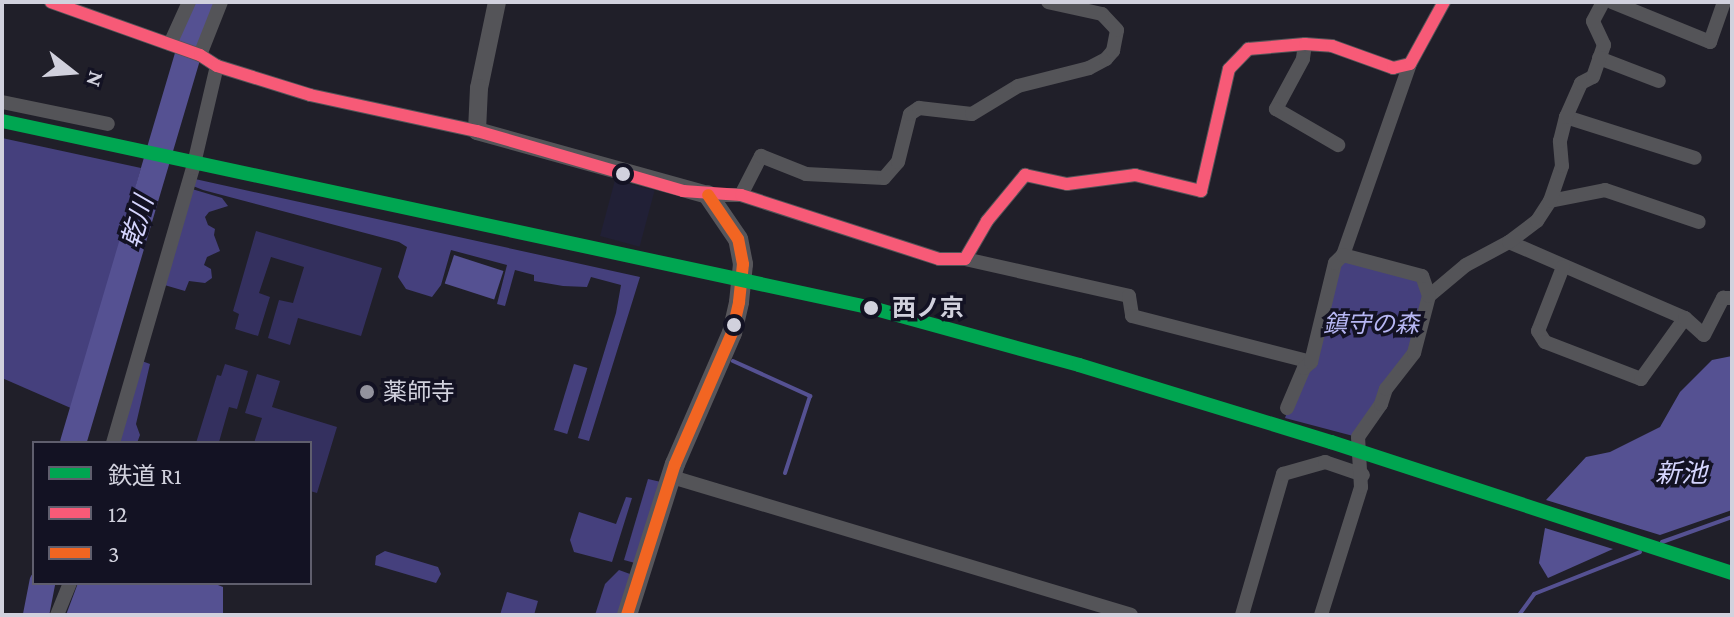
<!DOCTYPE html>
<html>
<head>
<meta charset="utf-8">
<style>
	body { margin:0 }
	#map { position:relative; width:1734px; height:617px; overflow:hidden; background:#201f29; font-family:"Crimson Pro","Noto Sans JP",serif }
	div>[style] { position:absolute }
	.built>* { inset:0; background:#212036; transform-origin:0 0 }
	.green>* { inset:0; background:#34305f }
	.forest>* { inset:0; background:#45407d; transform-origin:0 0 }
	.water>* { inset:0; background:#555192; transform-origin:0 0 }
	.stream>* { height:4px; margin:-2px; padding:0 2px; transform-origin:2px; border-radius:2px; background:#555192 }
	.river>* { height:26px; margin:-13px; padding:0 13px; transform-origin:13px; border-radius:13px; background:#555192 }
	.minor>* { height:14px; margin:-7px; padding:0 7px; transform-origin:7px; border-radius:7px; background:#545458 }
	.tertiary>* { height:18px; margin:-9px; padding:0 9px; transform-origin:9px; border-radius:9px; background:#545458 }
	.secondary>* { height:20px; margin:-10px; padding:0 10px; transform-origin:10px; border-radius:10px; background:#57565b }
	.bus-1>* { height:12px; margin:-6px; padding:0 6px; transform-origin:6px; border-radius:6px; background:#f75a77 }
	.bus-2>* { height:12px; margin:-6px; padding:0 6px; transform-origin:6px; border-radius:6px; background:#f26522 }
	.rail-1>* { height:14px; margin:-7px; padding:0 7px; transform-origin:7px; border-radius:7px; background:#00a651 }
	.dots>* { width:22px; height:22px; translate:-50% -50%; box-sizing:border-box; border:4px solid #131223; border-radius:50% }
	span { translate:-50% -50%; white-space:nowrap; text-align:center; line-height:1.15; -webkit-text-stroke:7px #131223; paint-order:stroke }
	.stop-label { font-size:24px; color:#d1d1dd; font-weight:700 }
	.left { translate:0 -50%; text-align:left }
	.park-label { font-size:24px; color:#b7b7f3; font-style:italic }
	.poi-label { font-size:24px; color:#d1d1dd }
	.water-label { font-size:26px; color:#d5d5fe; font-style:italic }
	.frame { position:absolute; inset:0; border:4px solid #d1d1dd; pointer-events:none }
	.legend { position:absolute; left:32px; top:441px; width:280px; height:144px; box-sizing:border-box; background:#131223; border:2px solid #5f5e6d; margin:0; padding:10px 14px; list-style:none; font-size:24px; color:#d1d1dd }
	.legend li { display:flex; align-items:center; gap:16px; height:40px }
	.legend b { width:40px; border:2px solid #5f5e6d }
	.north { position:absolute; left:32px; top:32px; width:80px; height:80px; -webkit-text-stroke:6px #131223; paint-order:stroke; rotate:107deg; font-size:22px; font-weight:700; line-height:32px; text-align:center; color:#d1d1dd }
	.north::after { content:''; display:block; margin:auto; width:28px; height:36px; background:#d1d1dd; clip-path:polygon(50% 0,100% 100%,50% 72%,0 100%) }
</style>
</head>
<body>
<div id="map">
	<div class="built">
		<div style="left:615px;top:180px;width:41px;height:58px;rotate:15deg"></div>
	</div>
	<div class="green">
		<div style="clip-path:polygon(256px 231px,382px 268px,361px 336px,298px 318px,290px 345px,268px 338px,279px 300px,293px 303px,304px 267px,271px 257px,259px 293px,270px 297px,258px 336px,235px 329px,239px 314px,233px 311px)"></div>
		<div style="clip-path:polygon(225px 364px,248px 371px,237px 409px,229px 407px,219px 442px,221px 443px,196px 443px,217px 375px,221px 376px)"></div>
		<div style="clip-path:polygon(257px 374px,280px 381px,272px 407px,337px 427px,317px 493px,310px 491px,310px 443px,254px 443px,262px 418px,245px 413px)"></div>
	</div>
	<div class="forest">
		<div style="clip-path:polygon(2px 138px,141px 168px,73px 409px,2px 378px)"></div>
		<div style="clip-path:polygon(195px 179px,640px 277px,589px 441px,578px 438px,616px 313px,621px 285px,591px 277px,587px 287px,563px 286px,534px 281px,534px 275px,515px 270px,505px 306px,497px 304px,507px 265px,451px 250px,441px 285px,432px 297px,406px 289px,398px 277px,407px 247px,399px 242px,203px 190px,193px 186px)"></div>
		<div style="clip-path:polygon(192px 189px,222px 198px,228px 206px,209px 212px,205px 217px,208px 225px,215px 229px,214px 235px,220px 251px,207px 257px,204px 265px,211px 269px,212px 278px,205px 283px,189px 281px,185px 291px,161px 284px)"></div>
		<div style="clip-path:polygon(1343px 256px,1421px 277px,1428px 296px,1414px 353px,1357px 437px,1285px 418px)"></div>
		<div style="clip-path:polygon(139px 360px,150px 364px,136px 424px,140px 435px,137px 443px,117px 443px)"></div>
		<div style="left:574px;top:364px;width:14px;height:69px;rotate:17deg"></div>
		<div style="clip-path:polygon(648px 479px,661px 482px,635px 563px,624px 560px)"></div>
		<div style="clip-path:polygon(626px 497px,632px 498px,612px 562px,574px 552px,570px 540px,579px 512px,616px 524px)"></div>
		<div style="clip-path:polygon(385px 551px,438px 567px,441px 574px,436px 583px,375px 565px,376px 556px)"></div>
		<div style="clip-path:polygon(619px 570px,630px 574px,618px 615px,595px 615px,605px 584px)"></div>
		<div style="clip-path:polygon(507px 592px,538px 601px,534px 615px,500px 615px)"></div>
	</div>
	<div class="water">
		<div style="left:454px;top:255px;width:52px;height:30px;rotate:18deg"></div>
		<div style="clip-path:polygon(1732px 356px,1732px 510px,1660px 535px,1546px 500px,1586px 457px,1610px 452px,1660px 427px,1680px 392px,1712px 360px)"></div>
		<div style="clip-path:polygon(1545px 528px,1613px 549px,1548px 578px,1539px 563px)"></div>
		<div style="clip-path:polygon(78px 583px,213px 583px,223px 587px,223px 615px,66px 615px)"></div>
	</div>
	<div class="stream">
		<div style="left:733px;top:361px;width:85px;rotate:24.4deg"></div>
		<div style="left:810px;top:396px;width:81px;rotate:108deg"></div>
		<div style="left:1662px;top:542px;width:74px;rotate:-19.7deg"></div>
		<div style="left:1519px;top:615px;width:26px;rotate:-54deg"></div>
		<div style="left:1534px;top:594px;width:114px;rotate:-21.6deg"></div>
	</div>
	<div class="river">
		<div style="left:73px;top:443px;width:460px;rotate:-73.5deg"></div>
		<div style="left:36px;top:615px;width:33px;rotate:-79deg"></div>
	</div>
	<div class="minor">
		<div style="left:51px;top:2px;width:158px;rotate:19.6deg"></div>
		<div style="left:200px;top:55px;width:20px;rotate:33deg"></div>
		<div style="left:217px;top:66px;width:97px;rotate:17.3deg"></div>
		<div style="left:310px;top:95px;width:171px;rotate:12.2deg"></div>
		<div style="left:1612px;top:2px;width:106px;rotate:22.2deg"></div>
		<div style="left:1710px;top:42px;width:42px;rotate:-70.7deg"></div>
		<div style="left:170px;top:44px;width:46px;rotate:-65.7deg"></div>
		<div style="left:1305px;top:44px;width:15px;rotate:98deg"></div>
		<div style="left:1303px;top:59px;width:57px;rotate:118.4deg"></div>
		<div style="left:1276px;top:109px;width:72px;rotate:30.1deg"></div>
		<div style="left:200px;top:55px;width:57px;rotate:-68.4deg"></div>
		<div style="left:1599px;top:58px;width:64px;rotate:21deg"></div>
		<div style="left:2px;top:102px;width:108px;rotate:11.7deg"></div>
		<div style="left:1566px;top:117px;width:135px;rotate:17.6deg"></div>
		<div style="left:708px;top:195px;width:33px"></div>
		<div style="left:741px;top:195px;width:208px;rotate:17.9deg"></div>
		<div style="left:939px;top:259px;width:26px"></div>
		<div style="left:965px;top:259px;width:44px;rotate:-59.9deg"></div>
		<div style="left:987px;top:221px;width:60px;rotate:-50.4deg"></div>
		<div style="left:1025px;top:175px;width:43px;rotate:12.1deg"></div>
		<div style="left:1067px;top:184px;width:69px;rotate:-7.5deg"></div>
		<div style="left:1135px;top:175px;width:68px;rotate:13.6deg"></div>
		<div style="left:1201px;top:191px;width:125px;rotate:-77.1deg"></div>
		<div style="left:1229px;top:69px;width:28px;rotate:-46deg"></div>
		<div style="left:1248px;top:49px;width:57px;rotate:-5deg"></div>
		<div style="left:1305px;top:44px;width:27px;rotate:4deg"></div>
		<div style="left:1332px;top:46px;width:65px;rotate:19.8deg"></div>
		<div style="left:1393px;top:68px;width:17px;rotate:-13deg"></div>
		<div style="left:1410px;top:64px;width:71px;rotate:-61.3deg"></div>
		<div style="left:741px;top:195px;width:44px;rotate:-62.9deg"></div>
		<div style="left:761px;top:156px;width:48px;rotate:21.8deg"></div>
		<div style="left:806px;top:174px;width:78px;rotate:2.9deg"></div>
		<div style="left:884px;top:178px;width:21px;rotate:-49deg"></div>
		<div style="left:898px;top:162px;width:49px;rotate:-76deg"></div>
		<div style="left:910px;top:114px;width:11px;rotate:-34deg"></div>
		<div style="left:919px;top:108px;width:53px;rotate:6.5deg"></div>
		<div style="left:972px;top:114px;width:54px;rotate:-31.3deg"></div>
		<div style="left:1018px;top:86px;width:73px;rotate:-14.2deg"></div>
		<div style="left:1089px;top:68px;width:19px;rotate:-28deg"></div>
		<div style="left:1106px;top:59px;width:11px;rotate:-49deg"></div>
		<div style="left:1113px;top:51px;width:21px;rotate:-79deg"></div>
		<div style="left:1117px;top:30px;width:22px;rotate:-133deg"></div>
		<div style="left:1102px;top:14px;width:55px;rotate:-167.5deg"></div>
		<div style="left:1550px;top:201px;width:56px;rotate:-11.3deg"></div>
		<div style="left:1605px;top:190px;width:99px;rotate:18.8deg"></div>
		<div style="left:1509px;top:242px;width:192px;rotate:23.4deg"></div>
		<div style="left:965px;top:259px;width:168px;rotate:12.7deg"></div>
		<div style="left:1129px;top:296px;width:20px;rotate:81deg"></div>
		<div style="left:1132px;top:316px;width:185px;rotate:14.4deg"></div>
		<div style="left:1563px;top:267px;width:69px;rotate:111.3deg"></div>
		<div style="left:1538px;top:331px;width:13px;rotate:58deg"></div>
		<div style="left:1545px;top:342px;width:103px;rotate:21.1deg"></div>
		<div style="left:1641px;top:379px;width:75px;rotate:-54.2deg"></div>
		<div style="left:1685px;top:318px;width:25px;rotate:42deg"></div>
		<div style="left:1704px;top:335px;width:42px;rotate:-62.8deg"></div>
		<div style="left:1723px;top:298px;width:9px"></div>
		<div style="left:1429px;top:296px;width:48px;rotate:-40deg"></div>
		<div style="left:1466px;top:265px;width:49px;rotate:-28.1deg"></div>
		<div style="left:1509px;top:242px;width:35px;rotate:-37deg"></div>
		<div style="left:1537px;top:221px;width:24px;rotate:-57deg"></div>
		<div style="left:1550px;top:201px;width:37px;rotate:-71deg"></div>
		<div style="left:1562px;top:166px;width:25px;rotate:-95deg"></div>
		<div style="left:1560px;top:141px;width:25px;rotate:-76deg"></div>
		<div style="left:1566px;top:117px;width:37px;rotate:-66deg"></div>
		<div style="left:1581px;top:83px;width:13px;rotate:-27deg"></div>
		<div style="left:1593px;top:77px;width:34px;rotate:-71deg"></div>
		<div style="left:1604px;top:45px;width:26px;rotate:-115deg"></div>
		<div style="left:1593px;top:21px;width:21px;rotate:-62deg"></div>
		<div style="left:1287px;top:408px;width:43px;rotate:-67deg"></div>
		<div style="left:1304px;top:368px;width:9px;rotate:-41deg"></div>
		<div style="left:1311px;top:362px;width:102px;rotate:-76.4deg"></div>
		<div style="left:1335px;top:263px;width:11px;rotate:-45deg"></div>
		<div style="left:1343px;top:255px;width:202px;rotate:-70.7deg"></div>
		<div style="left:113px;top:443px;width:286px;rotate:-73.8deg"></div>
		<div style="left:193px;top:168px;width:105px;rotate:-76.8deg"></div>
		<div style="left:672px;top:477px;width:479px;rotate:16.7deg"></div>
		<div style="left:57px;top:615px;width:35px;rotate:-68deg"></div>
		<div style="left:1242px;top:615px;width:147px;rotate:-73.8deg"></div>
		<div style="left:1283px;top:474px;width:44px;rotate:-15.9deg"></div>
		<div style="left:1325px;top:462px;width:40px;rotate:18.9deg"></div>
		<div style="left:1321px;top:615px;width:134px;rotate:-72.6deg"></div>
		<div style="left:1361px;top:487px;width:50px;rotate:-93.4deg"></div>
		<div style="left:1358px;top:437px;width:40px;rotate:-55.1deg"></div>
		<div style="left:1381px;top:404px;width:16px;rotate:-72deg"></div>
		<div style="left:1386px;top:389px;width:46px;rotate:-52.1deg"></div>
		<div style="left:1414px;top:353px;width:59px;rotate:-75.3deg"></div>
		<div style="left:1429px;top:296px;width:21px;rotate:-109deg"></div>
		<div style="left:1422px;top:276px;width:82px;rotate:-165.1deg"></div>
	</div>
	<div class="tertiary">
		<div style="left:497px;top:2px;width:88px;rotate:101.8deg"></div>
		<div style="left:479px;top:88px;width:43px;rotate:92.7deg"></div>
		<div style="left:477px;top:131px;width:240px;rotate:15.5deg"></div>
	</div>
	<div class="secondary">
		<div style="left:627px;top:615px;width:158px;rotate:-72.4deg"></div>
		<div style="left:675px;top:464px;width:143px;rotate:-66.5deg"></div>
		<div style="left:732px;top:333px;width:32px;rotate:-77deg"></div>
		<div style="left:739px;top:302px;width:38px;rotate:-84deg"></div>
		<div style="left:743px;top:264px;width:25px;rotate:-101deg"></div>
		<div style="left:738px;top:239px;width:53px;rotate:-124.3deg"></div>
	</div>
	<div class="bus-1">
		<div style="left:51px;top:2px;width:158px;rotate:19.6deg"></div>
		<div style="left:200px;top:55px;width:20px;rotate:33deg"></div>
		<div style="left:217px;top:66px;width:97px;rotate:17.3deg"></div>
		<div style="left:310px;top:95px;width:171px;rotate:12.2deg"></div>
		<div style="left:477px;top:131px;width:215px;rotate:16.2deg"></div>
		<div style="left:683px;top:191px;width:58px;rotate:3.9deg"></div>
		<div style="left:741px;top:195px;width:208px;rotate:17.9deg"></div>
		<div style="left:939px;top:259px;width:26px"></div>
		<div style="left:965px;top:259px;width:44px;rotate:-59.9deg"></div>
		<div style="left:987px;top:221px;width:60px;rotate:-50.4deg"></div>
		<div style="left:1025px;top:175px;width:43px;rotate:12.1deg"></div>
		<div style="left:1067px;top:184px;width:69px;rotate:-7.5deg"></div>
		<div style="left:1135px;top:175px;width:68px;rotate:13.6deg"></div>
		<div style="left:1201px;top:191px;width:125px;rotate:-77.1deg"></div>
		<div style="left:1229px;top:69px;width:28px;rotate:-46deg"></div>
		<div style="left:1248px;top:49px;width:57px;rotate:-5deg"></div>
		<div style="left:1305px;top:44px;width:27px;rotate:4deg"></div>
		<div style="left:1332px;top:46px;width:65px;rotate:19.8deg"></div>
		<div style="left:1393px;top:68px;width:17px;rotate:-13deg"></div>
		<div style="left:1410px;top:64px;width:71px;rotate:-61.3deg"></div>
	</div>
	<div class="bus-2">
		<div style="left:627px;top:615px;width:158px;rotate:-72.4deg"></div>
		<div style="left:675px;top:464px;width:143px;rotate:-66.5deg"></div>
		<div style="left:732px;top:333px;width:32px;rotate:-77deg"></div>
		<div style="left:739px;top:302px;width:38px;rotate:-84deg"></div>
		<div style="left:743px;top:264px;width:25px;rotate:-101deg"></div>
		<div style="left:738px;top:239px;width:53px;rotate:-124.3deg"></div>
	</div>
	<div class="rail-1">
		<div style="left:2px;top:121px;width:890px;rotate:12.13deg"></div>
		<div style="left:872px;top:308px;width:215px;rotate:15.4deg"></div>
		<div style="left:1079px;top:365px;width:264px;rotate:17deg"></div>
		<div style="left:1331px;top:442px;width:422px;rotate:18.1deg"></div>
	</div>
	<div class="dots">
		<div style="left:623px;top:174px;background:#d1d1dd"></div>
		<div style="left:871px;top:308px;background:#d1d1dd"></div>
		<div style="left:734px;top:325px;background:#d1d1dd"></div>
		<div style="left:367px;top:392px;background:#93939e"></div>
	</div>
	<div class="stop-label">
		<span class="left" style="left:892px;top:308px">西ノ京</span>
	</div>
	<div class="park-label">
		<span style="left:1371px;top:324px">鎮守の森</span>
	</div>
	<div class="poi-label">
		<span class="left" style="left:383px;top:392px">薬師寺</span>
	</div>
	<div class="water-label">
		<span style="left:138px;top:222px;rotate:-74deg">乾川</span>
		<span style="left:1681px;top:474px">新池</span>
	</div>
	<div class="frame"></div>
	<ul class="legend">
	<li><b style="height:10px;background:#00a651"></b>鉄道 R1</li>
	<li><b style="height:10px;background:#f75a77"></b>12</li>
	<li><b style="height:10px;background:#f26522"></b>3</li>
	</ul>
	<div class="north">N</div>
</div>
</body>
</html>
